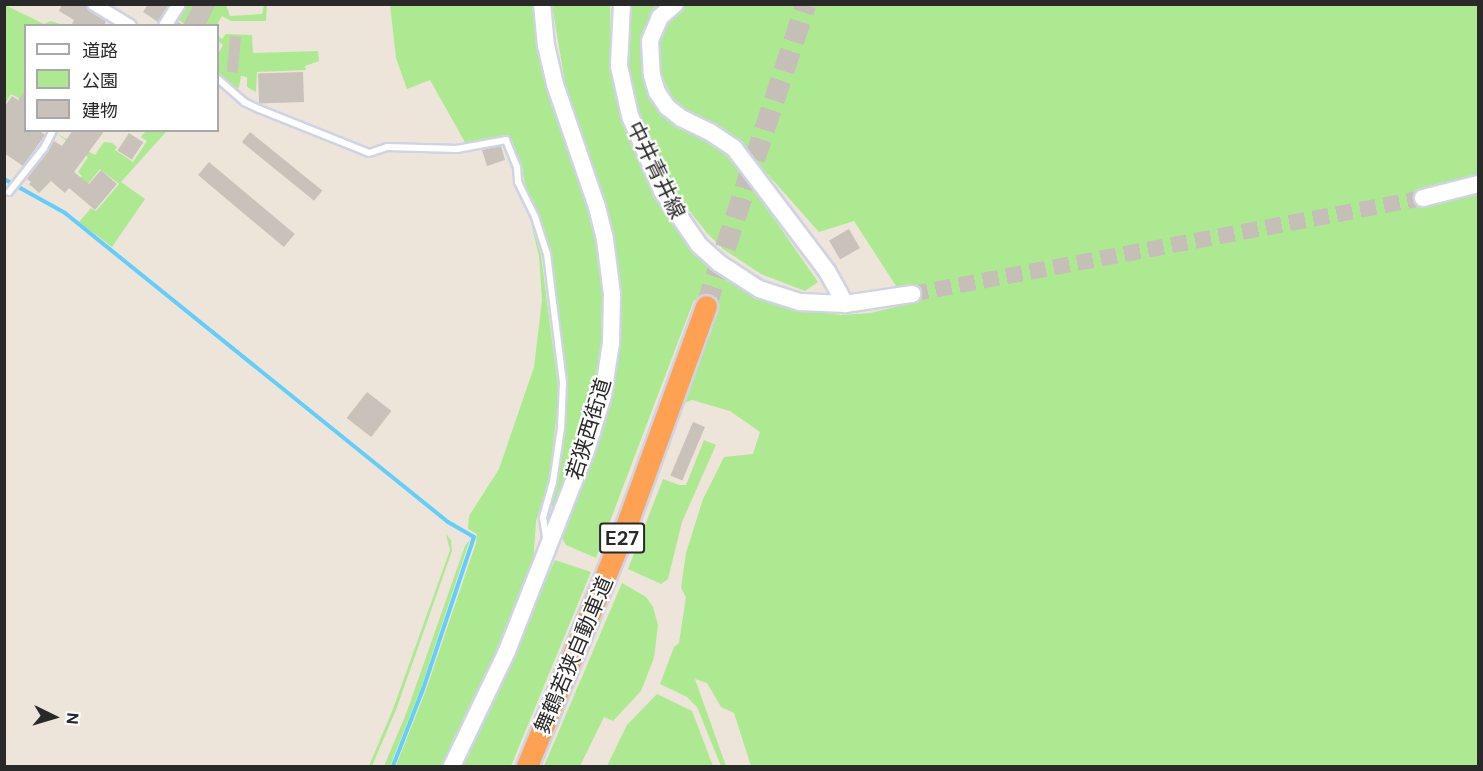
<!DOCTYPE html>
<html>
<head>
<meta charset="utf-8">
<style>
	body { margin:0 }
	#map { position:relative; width:1483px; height:771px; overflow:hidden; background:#ede5da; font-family:"DM Sans","Noto Sans JP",sans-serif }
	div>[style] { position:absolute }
	.green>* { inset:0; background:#ade991 }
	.stream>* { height:4px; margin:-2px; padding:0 2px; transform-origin:2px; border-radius:2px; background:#63cef9 }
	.building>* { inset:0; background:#c8c2ba; transform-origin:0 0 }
	.secondary-tunnel>* { height:16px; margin-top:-8px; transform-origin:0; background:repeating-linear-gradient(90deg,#c6bfb7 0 16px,transparent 0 24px) }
	.highway-tunnel>* { height:21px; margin-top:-10.5px; transform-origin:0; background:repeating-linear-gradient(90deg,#c6bfb7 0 21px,transparent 0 31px) }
	.roads { filter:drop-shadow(2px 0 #cfd3e4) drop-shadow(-2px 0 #cfd3e4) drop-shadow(0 2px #cfd3e4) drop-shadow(0 -2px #cfd3e4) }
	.lane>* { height:6px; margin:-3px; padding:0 3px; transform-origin:3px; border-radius:3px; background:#fff }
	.street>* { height:12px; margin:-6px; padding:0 6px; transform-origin:6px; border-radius:6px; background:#fff }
	.secondary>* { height:16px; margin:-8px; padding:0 8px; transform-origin:8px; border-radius:8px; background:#fff }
	.highway>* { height:21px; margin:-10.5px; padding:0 10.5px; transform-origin:10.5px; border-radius:10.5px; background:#ffa153 }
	span { translate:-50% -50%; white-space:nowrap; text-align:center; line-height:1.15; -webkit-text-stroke:4.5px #fff; paint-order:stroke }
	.shield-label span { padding:2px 4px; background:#fff; border:2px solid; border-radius:4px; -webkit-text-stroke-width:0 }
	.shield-label { font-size:20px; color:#292929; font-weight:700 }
	.street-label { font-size:21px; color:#292929 }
	.frame { position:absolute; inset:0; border:6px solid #292929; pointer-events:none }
	.legend { position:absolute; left:24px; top:24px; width:195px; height:108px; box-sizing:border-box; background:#fff; border:2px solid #a9a9a9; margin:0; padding:8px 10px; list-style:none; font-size:18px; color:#292929 }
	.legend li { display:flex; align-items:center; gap:12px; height:30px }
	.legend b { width:30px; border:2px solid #a9a9a9 }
	.north { position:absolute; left:24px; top:687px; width:60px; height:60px; -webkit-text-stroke:4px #fff; paint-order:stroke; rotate:95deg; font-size:16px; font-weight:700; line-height:24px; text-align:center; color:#292929 }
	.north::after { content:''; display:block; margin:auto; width:21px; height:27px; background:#292929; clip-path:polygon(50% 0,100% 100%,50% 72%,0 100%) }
</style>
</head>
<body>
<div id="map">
	<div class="green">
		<div style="clip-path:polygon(5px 5px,44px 24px,50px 21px,64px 25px,26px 26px,24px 101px,11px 94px,5px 104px)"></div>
		<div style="clip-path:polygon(185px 5px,226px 5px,230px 16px,262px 14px,264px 5px,267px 5px,266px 21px,231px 21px,222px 16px,217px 25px,187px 26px,176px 18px)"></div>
		<div style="clip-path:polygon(390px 5px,532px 5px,540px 62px,593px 223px,603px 279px,605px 315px,596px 391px,554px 511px,552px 506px,565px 428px,567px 397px,555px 280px,544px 229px,526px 193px,522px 166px,507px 135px,466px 144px,430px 80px,407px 89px,396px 58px)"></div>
		<div style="clip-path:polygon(552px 5px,610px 5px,612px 70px,619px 106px,657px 199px,671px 221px,696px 252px,789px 307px,841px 315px,870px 313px,916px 302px,913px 286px,898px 289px,854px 221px,819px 232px,739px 142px,715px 124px,683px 110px,674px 100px,660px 73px,659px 43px,663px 29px,686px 5px,1478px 5px,1478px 177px,1441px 189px,1422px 190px,1478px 190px,1478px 766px,751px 766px,734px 713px,721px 707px,707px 683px,695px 679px,726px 766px,721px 766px,697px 707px,687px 697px,660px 684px,674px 647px,679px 643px,686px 597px,681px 588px,686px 553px,703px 499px,724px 457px,753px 454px,760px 432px,730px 411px,692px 400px,682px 404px,712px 306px,694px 300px,596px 558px,566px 545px,562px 538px,561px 531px,610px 400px,618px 347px,620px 296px,613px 236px,565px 83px)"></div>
		<div style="clip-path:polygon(632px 5px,661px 5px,650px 19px,643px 40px,645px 78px,654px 103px,668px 121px,718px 147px,739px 168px,818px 282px,805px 291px,761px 274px,723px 249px,707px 233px,670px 186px,644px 134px,630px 91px,627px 64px)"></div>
		<div style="clip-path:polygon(226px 34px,252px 35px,253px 53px,318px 51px,319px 61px,305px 66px,306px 70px,257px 72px,256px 92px,247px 87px,247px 77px,241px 76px,239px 87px,235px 91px,218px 75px,218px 54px,223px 45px,218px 41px,218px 36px,222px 39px)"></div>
		<div style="clip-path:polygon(146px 131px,166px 132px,121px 182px,145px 199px,112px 247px,79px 222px,91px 208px,96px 211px,119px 184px,100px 169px,83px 190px,74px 186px,82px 176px,78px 172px,88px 157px,56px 133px,95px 155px,104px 142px,112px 143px,117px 147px,115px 150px,133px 162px,147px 141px,141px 137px)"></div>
		<div style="clip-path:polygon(531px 223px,541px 255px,559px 394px,549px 479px,536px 521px,533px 565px,502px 643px,443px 766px,396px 766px,426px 690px,476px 543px,477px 534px,468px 529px,469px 516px,499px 469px,534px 367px,542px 300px,539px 256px)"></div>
		<div style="clip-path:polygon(704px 440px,716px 445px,682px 522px,668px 579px,661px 584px,628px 569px,663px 479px,679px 485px,686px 485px)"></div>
		<div style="clip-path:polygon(446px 534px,451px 540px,452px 551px,396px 710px,372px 766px,369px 766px,393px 709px,450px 550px)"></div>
		<div style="clip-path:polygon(470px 539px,421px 688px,390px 766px,384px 766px,406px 714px,465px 546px)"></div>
		<div style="clip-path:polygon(555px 560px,591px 572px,511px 766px,462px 766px)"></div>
		<div style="clip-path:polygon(622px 583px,646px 597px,653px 607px,658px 625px,654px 658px,641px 691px,613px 721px,604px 717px,580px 766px,544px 766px)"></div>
		<div style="clip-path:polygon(657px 694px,692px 711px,713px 766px,607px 766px,627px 725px)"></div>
	</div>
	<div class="stream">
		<div style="left:4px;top:179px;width:70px;rotate:29.1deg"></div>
		<div style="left:65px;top:213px;width:492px;rotate:38.9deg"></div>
		<div style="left:448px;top:522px;width:30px;rotate:30deg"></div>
		<div style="left:474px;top:537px;width:160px;rotate:108.5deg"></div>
		<div style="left:423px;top:689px;width:83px;rotate:111.3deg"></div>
	</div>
	<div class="building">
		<div style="clip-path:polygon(62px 4px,86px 4px,89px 11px,106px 21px,104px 26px,71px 26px,74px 20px,59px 11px)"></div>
		<div style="clip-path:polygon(148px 4px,169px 4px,158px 22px,143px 12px)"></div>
		<div style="clip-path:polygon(194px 4px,216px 4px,205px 26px,175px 26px,178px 22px,183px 25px)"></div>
		<div style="left:230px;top:36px;width:11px;height:36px;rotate:5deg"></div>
		<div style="left:303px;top:72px;width:30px;height:45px;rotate:88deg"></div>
		<div style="clip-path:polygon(26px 89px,26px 130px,38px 130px,45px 135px,23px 166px,4px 153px,4px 107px,12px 96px,18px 100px)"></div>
		<div style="clip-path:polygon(73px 130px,105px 130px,74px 172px,89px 184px,101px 170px,117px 184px,95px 210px,69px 188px,65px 193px,51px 181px,39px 193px,29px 184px,31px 182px,27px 179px,54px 141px,62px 146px)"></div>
		<div style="left:250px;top:132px;width:93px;height:13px;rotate:39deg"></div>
		<div style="left:129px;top:133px;width:17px;height:21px;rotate:33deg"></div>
		<div style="clip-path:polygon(501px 146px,505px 160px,487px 166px,482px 150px)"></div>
		<div style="left:209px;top:162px;width:112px;height:17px;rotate:40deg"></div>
		<div style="left:849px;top:229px;width:22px;height:23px;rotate:60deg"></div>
		<div style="left:367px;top:392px;width:31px;height:33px;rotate:38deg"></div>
		<div style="left:693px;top:422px;width:13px;height:58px;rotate:23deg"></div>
	</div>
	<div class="secondary-tunnel">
		<div style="left:912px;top:294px;width:520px;rotate:-10.64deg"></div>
	</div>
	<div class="highway-tunnel">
		<div style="left:706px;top:306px;width:318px;rotate:-71.7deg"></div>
	</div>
	<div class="roads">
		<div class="lane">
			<div style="left:218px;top:79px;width:35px;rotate:41deg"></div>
			<div style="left:244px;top:102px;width:17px;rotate:25deg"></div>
			<div style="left:259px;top:109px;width:118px;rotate:21.8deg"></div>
			<div style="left:369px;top:153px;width:19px;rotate:-18deg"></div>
			<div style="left:387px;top:147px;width:70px;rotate:1.6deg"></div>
			<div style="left:457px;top:149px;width:50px;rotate:-10.4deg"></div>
			<div style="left:506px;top:140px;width:29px;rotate:68deg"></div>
			<div style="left:517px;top:167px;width:15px;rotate:86deg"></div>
			<div style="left:518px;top:182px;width:39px;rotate:64deg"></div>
			<div style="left:535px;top:217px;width:39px;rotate:72deg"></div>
			<div style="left:547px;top:254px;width:130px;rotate:82.9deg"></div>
			<div style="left:563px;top:383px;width:45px;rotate:92.5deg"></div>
			<div style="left:561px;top:428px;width:55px;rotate:98.4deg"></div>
			<div style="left:553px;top:482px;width:37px;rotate:106deg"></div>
			<div style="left:543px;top:518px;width:19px;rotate:81deg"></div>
			<div style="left:9px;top:192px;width:56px;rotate:-51.5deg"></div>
			<div style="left:44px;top:148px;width:20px;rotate:-63deg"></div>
		</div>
		<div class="street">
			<div style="left:94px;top:4px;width:42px;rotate:31.4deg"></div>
			<div style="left:165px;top:26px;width:26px;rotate:-58deg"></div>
		</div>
		<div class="secondary">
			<div style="left:622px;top:4px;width:62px;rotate:92.8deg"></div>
			<div style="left:619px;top:66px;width:51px;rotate:77.6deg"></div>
			<div style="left:630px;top:116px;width:82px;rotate:66.9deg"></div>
			<div style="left:662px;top:191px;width:65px;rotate:55.6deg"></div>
			<div style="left:699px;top:245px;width:27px;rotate:42deg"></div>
			<div style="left:719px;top:263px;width:48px;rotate:33deg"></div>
			<div style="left:759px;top:289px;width:43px;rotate:17.6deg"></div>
			<div style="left:800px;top:302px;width:45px;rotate:2.5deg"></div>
			<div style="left:845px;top:304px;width:68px;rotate:-8.5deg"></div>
			<div style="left:675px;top:4px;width:20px;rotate:139deg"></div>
			<div style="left:660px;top:17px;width:26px;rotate:113deg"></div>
			<div style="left:650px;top:41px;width:34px;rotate:87deg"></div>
			<div style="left:652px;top:75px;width:18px;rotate:74deg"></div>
			<div style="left:657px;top:92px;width:18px;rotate:56deg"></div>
			<div style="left:667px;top:107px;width:18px;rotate:38deg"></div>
			<div style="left:681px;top:118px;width:32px;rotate:26deg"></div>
			<div style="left:710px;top:132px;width:29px;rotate:34deg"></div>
			<div style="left:734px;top:148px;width:154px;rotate:52.9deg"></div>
			<div style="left:827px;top:271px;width:38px;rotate:61deg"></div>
			<div style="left:1423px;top:198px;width:57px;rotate:-14.3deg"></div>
			<div style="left:452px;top:766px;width:127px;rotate:-64.4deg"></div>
			<div style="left:507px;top:651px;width:218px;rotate:-68.5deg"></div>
			<div style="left:587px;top:448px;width:55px;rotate:-73.2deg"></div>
			<div style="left:603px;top:395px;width:53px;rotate:-81.3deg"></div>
			<div style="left:611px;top:343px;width:49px;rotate:-88.8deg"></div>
			<div style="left:612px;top:294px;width:55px;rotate:-97.3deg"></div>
			<div style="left:605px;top:239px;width:36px;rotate:-104deg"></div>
			<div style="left:596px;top:204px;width:127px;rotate:-108.9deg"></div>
			<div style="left:555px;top:84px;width:39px;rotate:-103deg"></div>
			<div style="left:546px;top:46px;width:42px;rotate:-95.4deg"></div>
		</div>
		<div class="highway">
			<div style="left:527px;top:766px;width:260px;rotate:-67.6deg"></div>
			<div style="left:626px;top:526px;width:234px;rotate:-70deg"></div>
		</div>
	</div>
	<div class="shield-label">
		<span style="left:622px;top:538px">E27</span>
	</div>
	<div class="street-label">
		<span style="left:656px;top:170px;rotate:64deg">中井青井線</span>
		<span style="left:589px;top:429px;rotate:-73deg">若狭西街道</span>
		<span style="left:574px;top:655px;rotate:-67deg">舞鶴若狭自動車道</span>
	</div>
	<div class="frame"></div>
	<ul class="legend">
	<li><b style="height:8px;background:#fff"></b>道路</li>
	<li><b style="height:16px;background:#ade991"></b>公園</li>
	<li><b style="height:16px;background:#c8c2ba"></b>建物</li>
	</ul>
	<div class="north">N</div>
</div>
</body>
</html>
